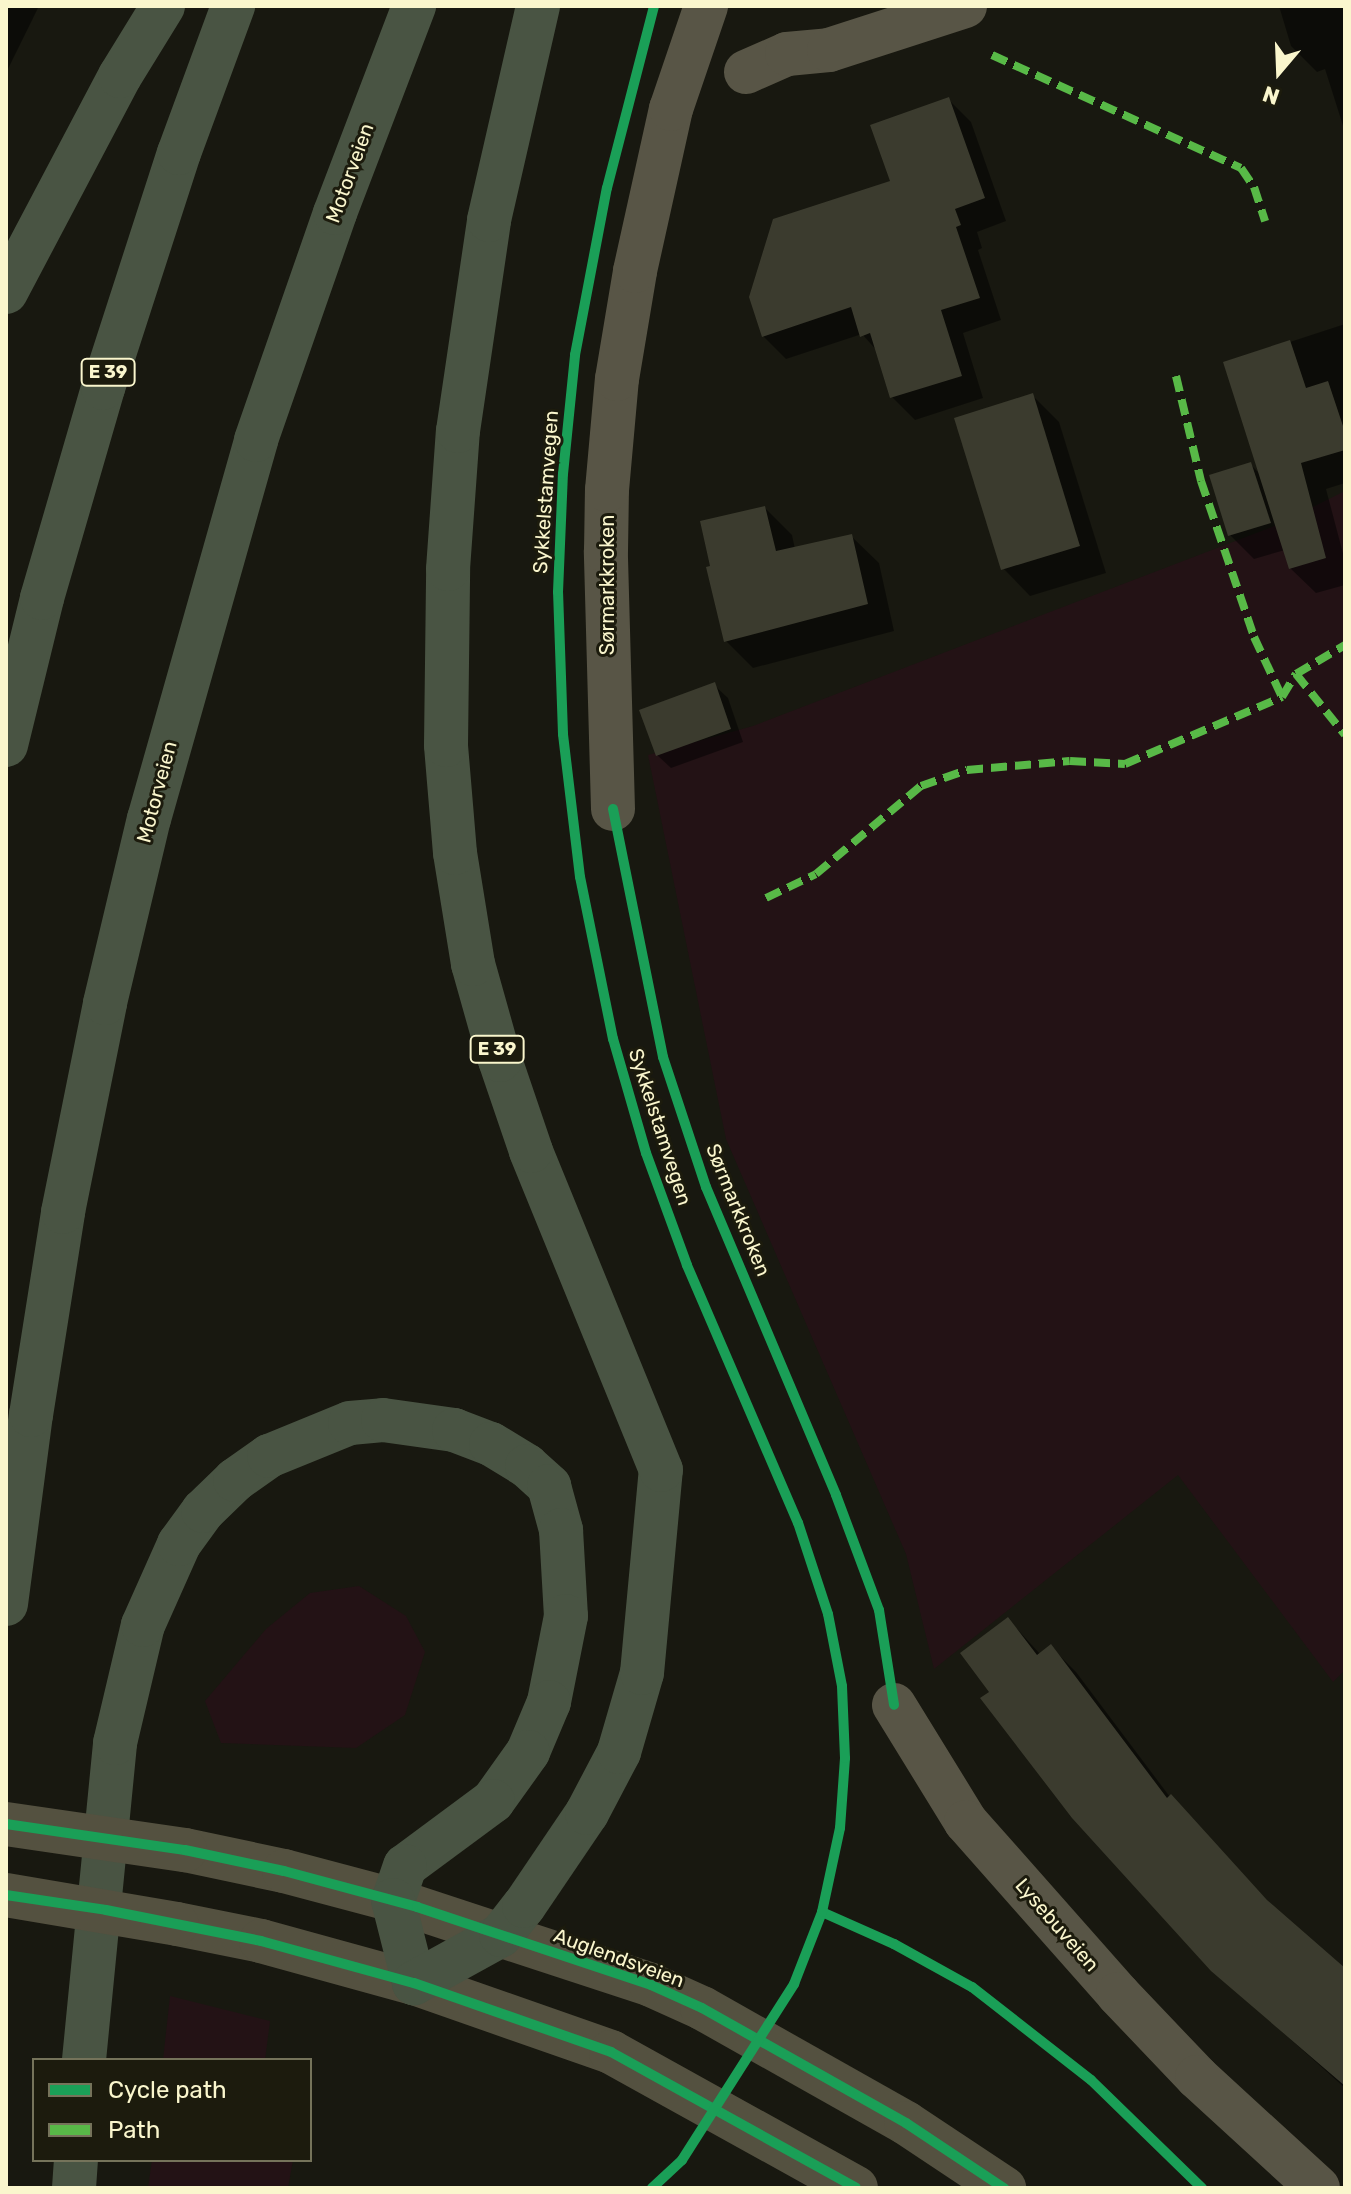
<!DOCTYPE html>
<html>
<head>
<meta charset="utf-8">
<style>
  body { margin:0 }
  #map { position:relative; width:1351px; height:2194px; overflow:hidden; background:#181810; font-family:Rubik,sans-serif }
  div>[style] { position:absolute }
  .green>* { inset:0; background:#231215 }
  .shadow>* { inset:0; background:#0007 }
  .building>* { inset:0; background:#3b3b2e }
  .street>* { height:44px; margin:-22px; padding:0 22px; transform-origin:22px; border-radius:22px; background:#585546 }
  .secondary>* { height:44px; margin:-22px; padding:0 22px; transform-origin:22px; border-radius:22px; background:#545140 }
  .highway>* { height:44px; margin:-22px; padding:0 22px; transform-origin:22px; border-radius:22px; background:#495443 }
  .secondary-bridge>* { height:44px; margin:-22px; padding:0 22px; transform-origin:22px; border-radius:22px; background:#545140 }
  .quiet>* { height:8px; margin-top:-4px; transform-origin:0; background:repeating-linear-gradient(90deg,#58b947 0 16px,transparent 0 24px) }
  .cycleway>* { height:10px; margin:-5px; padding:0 5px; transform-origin:5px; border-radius:5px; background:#1a9f57 }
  span { translate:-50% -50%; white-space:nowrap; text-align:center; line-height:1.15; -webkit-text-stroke:6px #1c1b0d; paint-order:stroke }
  .shield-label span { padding:2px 6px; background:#1c1b0d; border:2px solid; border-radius:6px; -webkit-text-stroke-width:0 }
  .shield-label { font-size:18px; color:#faf6cd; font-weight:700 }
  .street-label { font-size:20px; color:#faf6cd }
  .frame { position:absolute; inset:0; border:8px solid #faf6cd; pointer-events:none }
  .legend { position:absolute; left:32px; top:2058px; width:280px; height:104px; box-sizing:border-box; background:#1c1b0d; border:2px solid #75735a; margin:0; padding:10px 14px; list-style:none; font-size:24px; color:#faf6cd }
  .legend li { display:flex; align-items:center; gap:16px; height:40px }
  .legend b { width:40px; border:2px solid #75735a }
  .north { position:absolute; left:1239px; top:32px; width:80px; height:80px; -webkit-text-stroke:6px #1c1b0d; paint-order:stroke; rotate:199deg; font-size:22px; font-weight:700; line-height:32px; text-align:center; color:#faf6cd }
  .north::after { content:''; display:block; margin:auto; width:28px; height:36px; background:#faf6cd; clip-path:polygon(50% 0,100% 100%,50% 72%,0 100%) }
</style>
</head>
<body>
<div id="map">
  <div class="green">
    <i style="clip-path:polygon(1345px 491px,1345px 1670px,1333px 1682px,1178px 1475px,934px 1669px,906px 1554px,726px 1139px,648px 755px,753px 726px,1277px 525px)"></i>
    <i style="clip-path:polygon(359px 1586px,406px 1616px,425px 1652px,405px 1715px,356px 1748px,221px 1743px,205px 1701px,266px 1629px,310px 1593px)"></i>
    <i style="clip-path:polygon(170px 1996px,270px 2021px,265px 2060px,163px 2060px)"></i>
    <i style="clip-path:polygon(152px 2160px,293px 2160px,288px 2188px,148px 2188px)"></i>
  </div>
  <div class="shadow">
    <i style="clip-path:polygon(6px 6px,39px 6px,6px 73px)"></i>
    <i style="clip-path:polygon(1279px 6px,1345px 6px,1345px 132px,1325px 69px,1317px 72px,1291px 46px)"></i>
    <i style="clip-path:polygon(949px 100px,971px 122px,1006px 221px,977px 232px,982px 248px,978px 250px,1001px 320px,963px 333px,983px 398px,915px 420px,892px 397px,878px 352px,862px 334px,786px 359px,763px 336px,892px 182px)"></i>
    <i style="clip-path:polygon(1345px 324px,1345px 483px,1326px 489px,1345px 561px,1345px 585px,1316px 593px,1290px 568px,1285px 550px,1254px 559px,1230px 535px,1250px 464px,1261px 475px,1226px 363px)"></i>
    <i style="clip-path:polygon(1032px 395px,1059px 422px,1106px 573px,1030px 596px,1003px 568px)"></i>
    <i style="clip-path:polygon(765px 508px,792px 535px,795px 549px,851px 536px,879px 563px,894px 631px,753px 668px,726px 641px)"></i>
    <i style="clip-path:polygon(714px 685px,728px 698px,743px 742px,671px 768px,657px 755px)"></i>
    <i style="clip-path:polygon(1008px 1619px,1041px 1655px,1051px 1647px,1076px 1672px,1170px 1797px,1278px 1912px,1345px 1970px,1345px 2088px,1213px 1970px,992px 1692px)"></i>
  </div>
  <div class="building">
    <i style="clip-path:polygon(949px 97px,985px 198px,955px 209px,961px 225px,956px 227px,980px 298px,941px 310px,962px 376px,890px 398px,870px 333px,860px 337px,851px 307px,762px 337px,749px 297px,773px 219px,890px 181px,870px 125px)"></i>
    <i style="clip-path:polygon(1290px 340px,1306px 388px,1328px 381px,1345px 432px,1345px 450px,1301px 463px,1326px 558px,1289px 569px,1223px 362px)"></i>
    <i style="clip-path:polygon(1033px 393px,1080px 546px,1001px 570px,954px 418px)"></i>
    <i style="clip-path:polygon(1251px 462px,1271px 523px,1228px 536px,1209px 475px)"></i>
    <i style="clip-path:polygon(765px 506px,776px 551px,852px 534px,868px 604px,724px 642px,706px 567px,710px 566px,700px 521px)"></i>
    <i style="clip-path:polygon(715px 682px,731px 729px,656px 756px,639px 710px)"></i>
    <i style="clip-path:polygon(1008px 1617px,1037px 1655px,1051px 1644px,1167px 1798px,1171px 1794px,1267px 1900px,1345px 1968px,1345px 2086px,1211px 1971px,1072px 1818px,980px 1698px,989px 1692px,960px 1653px)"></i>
  </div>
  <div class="street">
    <i style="left:746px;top:72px;width:45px;rotate:-23.7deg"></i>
    <i style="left:787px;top:54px;width:42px;rotate:-5.4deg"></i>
    <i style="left:829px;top:50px;width:143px;rotate:-17.9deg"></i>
    <i style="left:613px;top:809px;width:258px;rotate:-91.6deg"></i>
    <i style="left:606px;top:551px;width:61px;rotate:-89.1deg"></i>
    <i style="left:607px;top:490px;width:111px;rotate:-84.9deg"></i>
    <i style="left:617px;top:379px;width:109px;rotate:-80.5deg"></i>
    <i style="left:635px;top:271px;width:166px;rotate:-77.5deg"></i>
    <i style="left:671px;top:109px;width:109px;rotate:-71.2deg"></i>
    <i style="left:894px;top:1705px;width:137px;rotate:58.4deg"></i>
    <i style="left:966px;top:1822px;width:230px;rotate:48.5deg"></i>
    <i style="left:1118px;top:1994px;width:115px;rotate:46.4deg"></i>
    <i style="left:1197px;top:2077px;width:164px;rotate:42.5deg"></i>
  </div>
  <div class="secondary">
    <i style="left:185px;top:1850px;width:101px;rotate:12deg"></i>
    <i style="left:284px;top:1871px;width:113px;rotate:14.9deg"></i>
    <i style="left:393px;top:1900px;width:272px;rotate:18.2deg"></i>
    <i style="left:651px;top:1985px;width:56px;rotate:24.3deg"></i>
    <i style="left:702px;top:2008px;width:234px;rotate:29.4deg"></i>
    <i style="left:906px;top:2123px;width:118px;rotate:33.6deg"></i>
    <i style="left:177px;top:1924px;width:86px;rotate:11.4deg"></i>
    <i style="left:261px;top:1941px;width:159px;rotate:15.4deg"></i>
    <i style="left:414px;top:1983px;width:209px;rotate:19.3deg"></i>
    <i style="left:611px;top:2052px;width:280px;rotate:29deg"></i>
  </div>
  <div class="highway">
    <i style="left:6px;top:292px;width:244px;rotate:-62.2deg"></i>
    <i style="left:120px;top:76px;width:82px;rotate:-58.4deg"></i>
    <i style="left:6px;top:745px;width:151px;rotate:-76.2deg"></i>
    <i style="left:42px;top:598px;width:219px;rotate:-73.8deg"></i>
    <i style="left:103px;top:388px;width:247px;rotate:-72.1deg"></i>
    <i style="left:179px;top:153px;width:157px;rotate:-69.8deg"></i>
    <i style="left:6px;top:1604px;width:191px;rotate:-82.5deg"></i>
    <i style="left:31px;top:1415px;width:206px;rotate:-81deg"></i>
    <i style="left:63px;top:1212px;width:213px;rotate:-78.6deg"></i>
    <i style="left:105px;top:1003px;width:189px;rotate:-76.6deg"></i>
    <i style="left:149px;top:819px;width:394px;rotate:-74.2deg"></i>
    <i style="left:256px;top:440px;width:240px;rotate:-70.8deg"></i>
    <i style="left:335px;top:213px;width:222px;rotate:-69.1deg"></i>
    <i style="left:84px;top:2060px;width:319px;rotate:-84.4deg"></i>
    <i style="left:115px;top:1743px;width:121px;rotate:-76.7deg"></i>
    <i style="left:143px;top:1625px;width:89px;rotate:-66deg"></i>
    <i style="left:179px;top:1544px;width:41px;rotate:-54deg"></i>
    <i style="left:203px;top:1511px;width:45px;rotate:-44.1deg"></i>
    <i style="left:235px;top:1480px;width:42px;rotate:-35.2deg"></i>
    <i style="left:269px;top:1456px;width:87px;rotate:-22.2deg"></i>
    <i style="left:350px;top:1423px;width:33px;rotate:-5deg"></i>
    <i style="left:383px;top:1420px;width:72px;rotate:8deg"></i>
    <i style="left:454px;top:1430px;width:40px;rotate:21deg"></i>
    <i style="left:491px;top:1444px;width:42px;rotate:31.4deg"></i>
    <i style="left:527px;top:1466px;width:30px;rotate:42deg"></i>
    <i style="left:549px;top:1486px;width:46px;rotate:74.7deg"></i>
    <i style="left:561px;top:1530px;width:86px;rotate:86.7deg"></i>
    <i style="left:566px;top:1616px;width:88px;rotate:101.2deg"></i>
    <i style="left:549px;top:1702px;width:54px;rotate:112.8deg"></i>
    <i style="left:528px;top:1752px;width:60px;rotate:125.5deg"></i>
    <i style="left:493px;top:1801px;width:109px;rotate:143.5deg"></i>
    <i style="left:405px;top:1866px;width:36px;rotate:109deg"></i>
    <i style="left:393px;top:1900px;width:86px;rotate:75.8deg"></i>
    <i style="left:414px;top:1983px;width:99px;rotate:-28.9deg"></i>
    <i style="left:501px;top:1935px;width:37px;rotate:-52deg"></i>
    <i style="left:524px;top:1906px;width:112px;rotate:-55.9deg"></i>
    <i style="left:587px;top:1813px;width:69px;rotate:-62.3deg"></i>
    <i style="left:619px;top:1752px;width:82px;rotate:-73.8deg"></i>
    <i style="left:642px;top:1673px;width:204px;rotate:-84.7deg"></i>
    <i style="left:661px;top:1470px;width:344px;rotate:-112.2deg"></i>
    <i style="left:531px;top:1151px;width:96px;rotate:-108.8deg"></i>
    <i style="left:500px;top:1060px;width:100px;rotate:-105.7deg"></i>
    <i style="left:473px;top:964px;width:112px;rotate:-99.2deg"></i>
    <i style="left:455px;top:853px;width:108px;rotate:-94.8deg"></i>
    <i style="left:446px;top:745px;width:176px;rotate:-89.3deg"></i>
    <i style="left:448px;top:569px;width:138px;rotate:-85.9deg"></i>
    <i style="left:458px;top:431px;width:213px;rotate:-81.6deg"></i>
    <i style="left:489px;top:220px;width:220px;rotate:-77.1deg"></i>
    <i style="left:74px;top:2188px;width:28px;rotate:-86deg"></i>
  </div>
  <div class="secondary-bridge">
    <i style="left:6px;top:1824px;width:181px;rotate:8.3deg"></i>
    <i style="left:6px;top:1895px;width:173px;rotate:9.6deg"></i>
  </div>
  <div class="quiet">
    <i style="left:992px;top:55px;width:273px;rotate:24.4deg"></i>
    <i style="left:1241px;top:168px;width:23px;rotate:56deg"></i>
    <i style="left:1254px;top:187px;width:36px;rotate:72deg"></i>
    <i style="left:1176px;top:376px;width:108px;rotate:76.6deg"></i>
    <i style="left:1201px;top:481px;width:165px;rotate:71.2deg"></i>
    <i style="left:1254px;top:637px;width:66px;rotate:65deg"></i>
    <i style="left:1296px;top:674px;width:78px;rotate:51.2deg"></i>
    <i style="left:766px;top:898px;width:55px;rotate:-25.6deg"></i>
    <i style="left:816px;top:874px;width:137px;rotate:-40deg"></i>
    <i style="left:921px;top:786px;width:49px;rotate:-19.2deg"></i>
    <i style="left:967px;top:770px;width:103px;rotate:-5deg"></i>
    <i style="left:1070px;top:761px;width:55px;rotate:3.1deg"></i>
    <i style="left:1125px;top:764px;width:171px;rotate:-23.1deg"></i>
    <i style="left:1282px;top:697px;width:27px;rotate:-59deg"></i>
    <i style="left:1296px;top:674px;width:57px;rotate:-30.6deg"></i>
  </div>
  <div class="cycleway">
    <i style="left:613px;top:809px;width:253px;rotate:78.6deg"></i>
    <i style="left:663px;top:1057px;width:137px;rotate:71.7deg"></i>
    <i style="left:706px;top:1187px;width:334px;rotate:67.1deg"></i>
    <i style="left:836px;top:1495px;width:123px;rotate:69.5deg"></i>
    <i style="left:879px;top:1610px;width:96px;rotate:81deg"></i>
    <i style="left:6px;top:1824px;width:181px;rotate:8.3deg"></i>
    <i style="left:185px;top:1850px;width:101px;rotate:12deg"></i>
    <i style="left:284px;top:1871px;width:138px;rotate:15.1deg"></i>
    <i style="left:417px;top:1907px;width:247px;rotate:18.4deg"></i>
    <i style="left:651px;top:1985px;width:56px;rotate:24.3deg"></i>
    <i style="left:702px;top:2008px;width:234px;rotate:29.4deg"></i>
    <i style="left:906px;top:2123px;width:118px;rotate:33.6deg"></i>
    <i style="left:6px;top:1895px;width:101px;rotate:8.5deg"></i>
    <i style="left:106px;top:1910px;width:158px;rotate:11.3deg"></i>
    <i style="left:261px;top:1941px;width:159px;rotate:15.4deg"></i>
    <i style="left:414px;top:1983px;width:209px;rotate:19.3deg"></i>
    <i style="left:611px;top:2052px;width:280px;rotate:29deg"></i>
    <i style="left:822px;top:1912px;width:79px;rotate:24deg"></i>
    <i style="left:894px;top:1944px;width:89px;rotate:28.9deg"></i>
    <i style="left:972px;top:1987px;width:151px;rotate:38deg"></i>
    <i style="left:1091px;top:2080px;width:155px;rotate:44.2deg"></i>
    <i style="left:652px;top:2188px;width:41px;rotate:-43deg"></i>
    <i style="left:682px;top:2160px;width:209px;rotate:-57.5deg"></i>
    <i style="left:794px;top:1984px;width:77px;rotate:-68.7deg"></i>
    <i style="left:822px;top:1912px;width:86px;rotate:-77.9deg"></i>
    <i style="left:840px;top:1828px;width:70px;rotate:-85.9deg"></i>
    <i style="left:845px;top:1758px;width:72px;rotate:-92.4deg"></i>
    <i style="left:842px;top:1686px;width:73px;rotate:-101deg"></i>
    <i style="left:828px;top:1614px;width:96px;rotate:-108.2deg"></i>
    <i style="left:798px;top:1523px;width:281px;rotate:-113.3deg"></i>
    <i style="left:687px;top:1265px;width:119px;rotate:-110.1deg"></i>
    <i style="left:646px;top:1153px;width:119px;rotate:-106.1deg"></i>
    <i style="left:613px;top:1039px;width:165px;rotate:-101.5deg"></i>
    <i style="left:580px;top:877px;width:144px;rotate:-96.8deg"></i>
    <i style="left:563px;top:734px;width:142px;rotate:-92deg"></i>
    <i style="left:558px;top:592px;width:118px;rotate:-87.6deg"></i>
    <i style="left:563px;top:474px;width:120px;rotate:-84.2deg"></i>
    <i style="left:575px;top:355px;width:170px;rotate:-79.2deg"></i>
    <i style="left:607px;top:188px;width:188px;rotate:-75.5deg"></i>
  </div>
  <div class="shield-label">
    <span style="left:108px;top:372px">E 39</span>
    <span style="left:497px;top:1049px">E 39</span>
  </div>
  <div class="street-label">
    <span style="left:350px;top:173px;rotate:-70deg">Motorveien</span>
    <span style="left:546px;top:492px;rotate:-86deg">Sykkelstamvegen</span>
    <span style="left:607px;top:585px;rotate:-90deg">Sørmarkkroken</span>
    <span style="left:157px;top:792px;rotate:-75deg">Motorveien</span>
    <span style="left:660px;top:1127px;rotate:72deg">Sykkelstamvegen</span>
    <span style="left:738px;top:1210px;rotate:68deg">Sørmarkkroken</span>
    <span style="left:1057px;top:1925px;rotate:49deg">Lysebuveien</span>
    <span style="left:619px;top:1958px;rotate:20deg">Auglendsveien</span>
  </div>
  <div class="frame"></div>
  <ul class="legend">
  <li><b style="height:10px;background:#1a9f57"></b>Cycle path</li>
  <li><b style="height:10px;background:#58b947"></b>Path</li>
  </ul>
  <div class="north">N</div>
</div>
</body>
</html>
